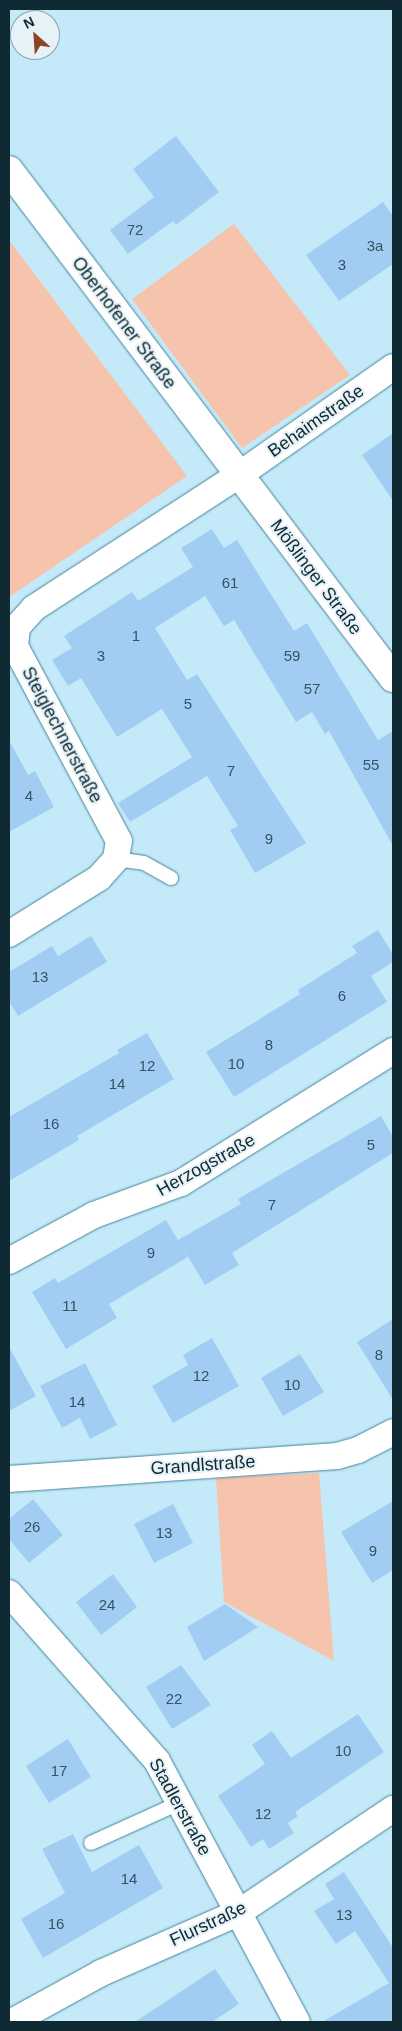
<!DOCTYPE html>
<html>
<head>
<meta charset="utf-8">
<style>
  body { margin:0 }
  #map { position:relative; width:402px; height:2031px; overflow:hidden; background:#c4eaf9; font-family:Arial,sans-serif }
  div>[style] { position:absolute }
  .green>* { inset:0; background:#f6c3ad }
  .building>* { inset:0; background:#a2cdf2 }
  .roads { filter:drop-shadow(0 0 1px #45849c) drop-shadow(0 0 1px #45849c) }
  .service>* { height:14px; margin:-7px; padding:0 7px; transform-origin:7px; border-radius:7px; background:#fff }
  .minor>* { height:26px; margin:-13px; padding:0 13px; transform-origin:13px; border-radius:13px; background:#fff }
  .tertiary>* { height:28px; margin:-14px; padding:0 14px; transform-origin:14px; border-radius:14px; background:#fff }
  span { translate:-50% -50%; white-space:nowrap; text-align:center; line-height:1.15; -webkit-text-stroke:4px #e6f2f7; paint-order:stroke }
  .number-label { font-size:15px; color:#345364 }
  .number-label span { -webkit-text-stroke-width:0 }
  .street-label { font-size:18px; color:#102a34 }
  .frame { position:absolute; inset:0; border:10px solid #102a34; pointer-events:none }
  .north { position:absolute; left:10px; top:10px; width:50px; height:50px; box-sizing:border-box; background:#e6f2f7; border:1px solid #90a2a9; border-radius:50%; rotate:334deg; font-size:14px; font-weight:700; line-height:20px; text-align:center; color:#102a34 }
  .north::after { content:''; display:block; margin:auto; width:18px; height:22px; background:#8d4623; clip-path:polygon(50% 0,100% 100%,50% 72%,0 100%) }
</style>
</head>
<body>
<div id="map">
  <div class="green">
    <i style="clip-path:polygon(234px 224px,350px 375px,242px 448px,132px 299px)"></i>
    <i style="clip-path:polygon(9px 240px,187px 476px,9px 597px)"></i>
    <i style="clip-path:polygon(319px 1473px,334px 1661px,224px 1602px,216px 1478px)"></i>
  </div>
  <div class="building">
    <i style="clip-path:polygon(176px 136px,219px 192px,176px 225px,173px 221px,128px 254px,110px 230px,154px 197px,133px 169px)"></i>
    <i style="clip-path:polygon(383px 202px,393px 216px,393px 264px,339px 301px,306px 255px)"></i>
    <i style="clip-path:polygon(393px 433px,393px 501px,362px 455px)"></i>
    <i style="clip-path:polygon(212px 529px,224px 548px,237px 540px,294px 631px,307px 623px,378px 740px,393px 731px,393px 846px,329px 731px,325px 734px,312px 712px,296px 722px,234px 620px,224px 626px,205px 596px,155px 628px,187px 680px,197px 674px,306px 843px,255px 873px,230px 830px,238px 826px,207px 776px,130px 822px,118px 803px,192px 757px,162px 709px,117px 737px,81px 678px,68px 686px,52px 660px,72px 648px,64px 636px,132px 592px,138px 601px,193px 567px,181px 548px)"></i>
    <i style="clip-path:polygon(9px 740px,28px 775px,35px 771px,54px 807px,9px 832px)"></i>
    <i style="clip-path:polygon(378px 930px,393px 954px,393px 962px,371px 976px,387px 1002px,234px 1097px,206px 1052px,300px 994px,298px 990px,357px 953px,352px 946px)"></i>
    <i style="clip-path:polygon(91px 936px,107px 962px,18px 1016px,9px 1001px,9px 972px,52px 946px,58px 956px)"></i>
    <i style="clip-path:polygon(147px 1033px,174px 1079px,77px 1136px,79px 1140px,9px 1181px,9px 1117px,119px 1053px,117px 1050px)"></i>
    <i style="clip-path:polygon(381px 1116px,393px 1137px,393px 1153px,232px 1253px,239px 1265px,205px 1285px,178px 1240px,241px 1204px,238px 1199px)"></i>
    <i style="clip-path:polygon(166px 1220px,188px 1257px,109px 1304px,117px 1318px,66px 1349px,32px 1292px,55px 1278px,58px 1283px)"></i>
    <i style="clip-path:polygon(393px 1319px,393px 1400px,357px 1342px)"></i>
    <i style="clip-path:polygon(212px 1338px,239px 1386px,173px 1423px,152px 1386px,188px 1365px,183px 1355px)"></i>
    <i style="clip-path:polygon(9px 1347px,36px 1396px,9px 1411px)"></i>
    <i style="clip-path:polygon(300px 1354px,324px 1392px,283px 1416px,261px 1378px)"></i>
    <i style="clip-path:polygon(85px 1363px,117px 1425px,90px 1439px,80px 1418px,62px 1428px,40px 1386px)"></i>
    <i style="clip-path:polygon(33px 1499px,63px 1535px,29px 1563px,9px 1539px,9px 1519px)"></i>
    <i style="clip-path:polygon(393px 1501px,393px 1570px,372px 1583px,341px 1532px)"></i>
    <i style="clip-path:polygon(173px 1504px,193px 1543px,154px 1563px,134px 1524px)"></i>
    <i style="clip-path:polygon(113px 1574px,137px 1607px,101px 1635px,76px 1602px)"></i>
    <i style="clip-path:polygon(225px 1604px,258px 1627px,204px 1661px,187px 1627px)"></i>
    <i style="clip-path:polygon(181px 1665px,211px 1705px,172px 1729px,146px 1687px)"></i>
    <i style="clip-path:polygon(358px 1714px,384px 1752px,295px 1812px,298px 1816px,288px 1823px,294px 1833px,269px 1849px,263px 1839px,251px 1847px,218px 1796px,265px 1764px,252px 1745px,272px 1731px,291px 1758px)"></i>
    <i style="clip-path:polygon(68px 1739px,91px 1777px,49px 1803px,26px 1766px)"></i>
    <i style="clip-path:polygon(73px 1834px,92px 1872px,139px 1845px,163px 1888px,43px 1958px,21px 1919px,65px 1893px,42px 1849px)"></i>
    <i style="clip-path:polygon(344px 1872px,393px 1948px,393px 2022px,322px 2022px,389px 1983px,355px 1931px,336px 1944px,314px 1911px,334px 1899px,325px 1884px)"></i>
    <i style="clip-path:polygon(215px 1969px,239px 2004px,212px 2022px,135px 2022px)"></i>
  </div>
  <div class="roads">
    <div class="service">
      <i style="left:116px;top:859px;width:28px;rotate:8deg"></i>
      <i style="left:144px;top:863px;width:31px;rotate:29deg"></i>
      <i style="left:91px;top:1843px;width:97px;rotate:-24.4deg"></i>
    </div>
    <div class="minor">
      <i style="left:9px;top:934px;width:106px;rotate:-31.9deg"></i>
      <i style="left:99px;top:878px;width:25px;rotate:-48deg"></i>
      <i style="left:116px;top:859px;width:18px;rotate:-81deg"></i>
      <i style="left:119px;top:841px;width:221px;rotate:-118.1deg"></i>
      <i style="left:15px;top:646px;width:19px;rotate:-84deg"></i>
      <i style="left:17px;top:627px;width:25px;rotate:-48deg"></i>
      <i style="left:34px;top:608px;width:244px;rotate:-33deg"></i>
      <i style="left:239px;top:475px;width:188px;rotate:-35deg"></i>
      <i style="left:9px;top:1261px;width:97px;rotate:-28.4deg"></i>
      <i style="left:94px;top:1215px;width:93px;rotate:-20.2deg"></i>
      <i style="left:181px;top:1183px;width:250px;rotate:-31.9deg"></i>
      <i style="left:9px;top:1479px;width:329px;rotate:-4deg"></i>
      <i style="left:337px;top:1456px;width:22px;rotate:-16deg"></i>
      <i style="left:358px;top:1450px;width:39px;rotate:-27deg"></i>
      <i style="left:9px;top:1593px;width:224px;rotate:48.6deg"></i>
      <i style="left:157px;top:1761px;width:296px;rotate:61.8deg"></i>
      <i style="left:12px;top:2022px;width:102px;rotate:-28.8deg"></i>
      <i style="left:101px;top:1973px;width:150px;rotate:-23.7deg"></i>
      <i style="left:238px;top:1913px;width:187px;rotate:-33.9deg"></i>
    </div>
    <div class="tertiary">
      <i style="left:9px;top:170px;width:637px;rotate:52.91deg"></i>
    </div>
  </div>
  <div class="number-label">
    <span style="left:135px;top:230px">72</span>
    <span style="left:375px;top:246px">3a</span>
    <span style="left:342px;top:265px">3</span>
    <span style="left:230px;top:583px">61</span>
    <span style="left:136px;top:636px">1</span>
    <span style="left:101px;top:656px">3</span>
    <span style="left:292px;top:656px">59</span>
    <span style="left:312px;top:689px">57</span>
    <span style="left:188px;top:704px">5</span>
    <span style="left:371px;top:765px">55</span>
    <span style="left:231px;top:771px">7</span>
    <span style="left:29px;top:796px">4</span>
    <span style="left:269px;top:839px">9</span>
    <span style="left:40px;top:977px">13</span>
    <span style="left:342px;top:996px">6</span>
    <span style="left:269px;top:1045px">8</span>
    <span style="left:236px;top:1064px">10</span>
    <span style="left:147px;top:1066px">12</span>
    <span style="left:117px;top:1084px">14</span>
    <span style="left:51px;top:1124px">16</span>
    <span style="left:371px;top:1145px">5</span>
    <span style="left:272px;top:1205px">7</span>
    <span style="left:151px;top:1253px">9</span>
    <span style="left:70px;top:1306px">11</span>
    <span style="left:379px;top:1355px">8</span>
    <span style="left:201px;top:1376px">12</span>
    <span style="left:292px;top:1385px">10</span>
    <span style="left:77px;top:1402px">14</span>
    <span style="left:32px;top:1527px">26</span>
    <span style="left:164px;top:1533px">13</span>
    <span style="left:373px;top:1551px">9</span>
    <span style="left:107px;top:1605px">24</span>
    <span style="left:174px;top:1699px">22</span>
    <span style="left:343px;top:1751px">10</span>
    <span style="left:59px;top:1771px">17</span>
    <span style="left:263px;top:1814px">12</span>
    <span style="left:129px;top:1879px">14</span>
    <span style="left:344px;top:1915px">13</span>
    <span style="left:56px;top:1924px">16</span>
  </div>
  <div class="street-label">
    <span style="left:124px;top:323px;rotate:53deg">Oberhofener Straße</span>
    <span style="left:316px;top:421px;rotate:-35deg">Behaimstraße</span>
    <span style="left:316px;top:577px;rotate:53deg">Mößlinger Straße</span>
    <span style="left:62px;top:735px;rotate:62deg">Steiglechnerstraße</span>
    <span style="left:206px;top:1165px;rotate:-29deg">Herzogstraße</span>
    <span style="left:203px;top:1465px;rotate:-4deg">Grandlstraße</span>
    <span style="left:180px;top:1807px;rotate:61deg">Stadlerstraße</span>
    <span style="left:208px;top:1924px;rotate:-25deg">Flurstraße</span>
  </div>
  <div class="frame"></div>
  <div class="north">N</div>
</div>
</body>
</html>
